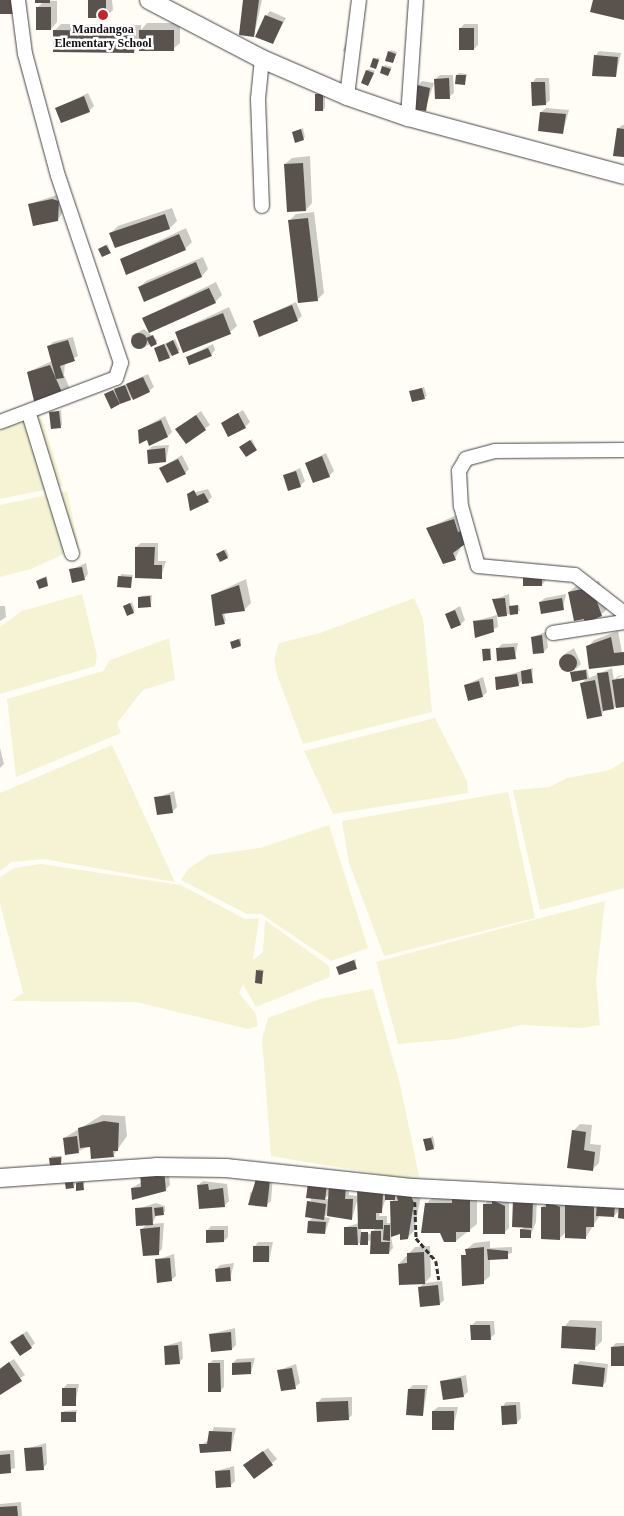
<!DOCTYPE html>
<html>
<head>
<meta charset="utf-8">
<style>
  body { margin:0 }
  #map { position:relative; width:624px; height:1516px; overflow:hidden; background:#fffdf5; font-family:"Times New Roman",serif }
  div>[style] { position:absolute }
  .farmland>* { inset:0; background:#f6f3d4 }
  .shadow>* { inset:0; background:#0003 }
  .building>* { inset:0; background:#5a524d }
  .round { border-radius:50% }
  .path>* { height:2.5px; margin-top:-1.25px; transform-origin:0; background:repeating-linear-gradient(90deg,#333 0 5px,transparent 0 7.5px) }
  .roads { filter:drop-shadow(0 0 1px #444) drop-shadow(0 0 1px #444) }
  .minor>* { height:14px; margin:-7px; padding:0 7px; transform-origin:7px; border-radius:7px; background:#fff }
  .tertiary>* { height:18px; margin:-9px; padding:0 9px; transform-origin:9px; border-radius:9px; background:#fff }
  .dots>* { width:14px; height:14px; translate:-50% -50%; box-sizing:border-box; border:2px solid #fff; border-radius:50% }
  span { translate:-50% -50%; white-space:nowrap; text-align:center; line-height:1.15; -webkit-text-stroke:5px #fff; paint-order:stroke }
  .poi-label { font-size:12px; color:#111; font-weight:700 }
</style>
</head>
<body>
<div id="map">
  <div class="farmland">
    <i style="clip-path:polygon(42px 418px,63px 486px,0 499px,0 428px)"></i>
    <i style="clip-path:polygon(67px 491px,79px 547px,31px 569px,0 577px,0 505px)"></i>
    <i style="clip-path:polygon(82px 594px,97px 655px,95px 666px,0 694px,0 627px,22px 611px)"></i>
    <i style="clip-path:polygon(414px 598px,423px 618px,432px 712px,303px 744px,277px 675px,274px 660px,279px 643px,320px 633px)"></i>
    <i style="clip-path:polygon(169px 638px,175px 680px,143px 690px,117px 723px,121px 733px,16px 777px,7px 699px,103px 671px,110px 660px)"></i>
    <i style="clip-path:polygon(435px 718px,467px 781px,468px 793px,333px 814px,304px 751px)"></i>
    <i style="clip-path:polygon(112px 745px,175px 882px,44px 859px,12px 862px,0 871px,0 793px)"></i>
    <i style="clip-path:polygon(624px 761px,624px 888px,540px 910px,513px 790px,549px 787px,567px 778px,610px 770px)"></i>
    <i style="clip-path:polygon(508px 792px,535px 918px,384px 956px,349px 863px,342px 821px)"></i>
    <i style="clip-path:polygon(329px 825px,368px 948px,331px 961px,261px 914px,247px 914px,181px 880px,188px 869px,209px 855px,260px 848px)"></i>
    <i style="clip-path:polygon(41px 864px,181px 885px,245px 919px,259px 918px,253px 960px,263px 952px,265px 920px,329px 966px,330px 977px,256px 1007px,243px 984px,239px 993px,256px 1014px,258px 1026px,248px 1029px,136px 1002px,11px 1001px,23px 993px,0 903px,0 877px,14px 868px)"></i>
    <i style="clip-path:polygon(605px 901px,596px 981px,600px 1025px,582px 1028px,522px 1025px,455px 1039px,398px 1044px,376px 962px)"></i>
    <i style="clip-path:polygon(373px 989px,400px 1084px,420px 1181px,271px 1156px,262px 1039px,268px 1018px,320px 999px)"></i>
  </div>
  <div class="shadow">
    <i style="clip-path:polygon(36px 0,57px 1px,57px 22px,51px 29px,37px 8px,43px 2px)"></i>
    <i style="clip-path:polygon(89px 0,112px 0,113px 10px,106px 17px)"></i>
    <i style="clip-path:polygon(245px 0,262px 0,254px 36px)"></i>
    <i style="clip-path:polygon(270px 11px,286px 18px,273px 42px,266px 16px)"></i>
    <i style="clip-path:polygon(147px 23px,180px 23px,180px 43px,173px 49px,140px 45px,134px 52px,54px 31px,61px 24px,141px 25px,141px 30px)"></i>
    <i style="clip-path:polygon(464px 24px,478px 24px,478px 45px,474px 49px,460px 29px)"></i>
    <i style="clip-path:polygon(346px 43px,352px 44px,348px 52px,343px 51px)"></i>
    <i style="clip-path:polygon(391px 50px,397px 52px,393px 62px,389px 52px)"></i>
    <i style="clip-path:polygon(599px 51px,621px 53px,616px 76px,595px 56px)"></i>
    <i style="clip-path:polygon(374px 58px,380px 58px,376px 67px)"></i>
    <i style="clip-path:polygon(385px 65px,392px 67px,388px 75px,381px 73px)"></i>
    <i style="clip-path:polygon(369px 69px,375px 71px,368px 85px,367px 70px)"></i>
    <i style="clip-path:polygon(459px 73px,467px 74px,465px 83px,457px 75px)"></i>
    <i style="clip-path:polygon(440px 75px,453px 75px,454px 93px,449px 97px,435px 79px)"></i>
    <i style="clip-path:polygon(536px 78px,549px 78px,550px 100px,546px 104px,532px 83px)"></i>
    <i style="clip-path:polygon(422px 81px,434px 83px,425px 110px,418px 86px)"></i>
    <i style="clip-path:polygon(325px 92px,325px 108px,323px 110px,316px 94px)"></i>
    <i style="clip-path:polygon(88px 93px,94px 106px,89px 111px,57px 108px)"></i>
    <i style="clip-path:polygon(546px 108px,569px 110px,563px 132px,541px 112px)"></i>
    <i style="clip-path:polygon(622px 125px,624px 125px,624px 156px,618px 129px)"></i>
    <i style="clip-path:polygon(303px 128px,305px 137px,303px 139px,293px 132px)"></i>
    <i style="clip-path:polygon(310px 156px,312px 203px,306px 210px,285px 164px,292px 158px)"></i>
    <i style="clip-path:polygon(57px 195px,63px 197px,65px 208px,58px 220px,29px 204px)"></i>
    <i style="clip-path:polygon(172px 208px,177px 221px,170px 228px,115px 246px,111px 233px,118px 226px)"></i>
    <i style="clip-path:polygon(314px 212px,324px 293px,317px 300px,289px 221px,296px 214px)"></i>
    <i style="clip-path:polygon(186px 228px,192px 242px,185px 249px,121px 259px)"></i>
    <i style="clip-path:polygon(108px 244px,110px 252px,102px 248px)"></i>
    <i style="clip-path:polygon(203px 257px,208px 269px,202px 276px,145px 300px,140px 287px,146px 281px)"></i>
    <i style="clip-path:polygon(216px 282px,222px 295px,215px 302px,143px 318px)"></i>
    <i style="clip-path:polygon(296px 302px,302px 316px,297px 320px,254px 321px)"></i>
    <i style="clip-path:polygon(229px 307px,237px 326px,230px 332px,176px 332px)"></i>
    <i style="clip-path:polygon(144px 329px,158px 341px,139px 349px,131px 336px)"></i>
    <i style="clip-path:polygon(73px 337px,78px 356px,65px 363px,64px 375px,70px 389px,36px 403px,28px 372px,52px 361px,48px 347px,53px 342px)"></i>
    <i style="clip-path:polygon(175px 339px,180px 350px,169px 357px,157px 347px)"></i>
    <i style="clip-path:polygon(213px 344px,215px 350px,211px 355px,187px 357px)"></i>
    <i style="clip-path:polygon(148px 374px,154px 387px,149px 391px,111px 407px,107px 393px)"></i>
    <i style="clip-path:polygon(424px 387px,427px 396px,413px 401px,411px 392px)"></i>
    <i style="clip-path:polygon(61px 410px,62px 425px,60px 427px,51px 413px)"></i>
    <i style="clip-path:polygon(243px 410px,250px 422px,245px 427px,222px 423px)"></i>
    <i style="clip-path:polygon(201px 411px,210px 425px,186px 442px,177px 429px)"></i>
    <i style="clip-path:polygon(165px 416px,172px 432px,168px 436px,147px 439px,139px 430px)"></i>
    <i style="clip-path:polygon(252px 439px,256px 449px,243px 445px)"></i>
    <i style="clip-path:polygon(169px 445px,166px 461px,148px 450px,153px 446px)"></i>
    <i style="clip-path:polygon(326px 453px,334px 471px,329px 476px,306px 463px)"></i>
    <i style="clip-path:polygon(182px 455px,189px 469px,185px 473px,161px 468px)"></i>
    <i style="clip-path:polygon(300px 468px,305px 481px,300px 486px,285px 475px)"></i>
    <i style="clip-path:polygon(208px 489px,212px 497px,208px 501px,188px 494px)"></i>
    <i style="clip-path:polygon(461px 513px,472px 524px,455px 559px,428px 528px)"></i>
    <i style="clip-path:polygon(141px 543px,158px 543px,158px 561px,166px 561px,161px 577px,136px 547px)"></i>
    <i style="clip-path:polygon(226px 549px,229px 556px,227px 557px,220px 552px)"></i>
    <i style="clip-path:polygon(86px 563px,88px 574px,84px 579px,70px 570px)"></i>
    <i style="clip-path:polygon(529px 569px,546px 569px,546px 580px,542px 585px)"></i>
    <i style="clip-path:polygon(121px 574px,133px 575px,130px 587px,119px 586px)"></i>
    <i style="clip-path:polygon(47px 576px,48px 585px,38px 581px,39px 579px)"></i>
    <i style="clip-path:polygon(246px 579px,251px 603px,245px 609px,224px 613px,226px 621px,216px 625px,212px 595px)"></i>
    <i style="clip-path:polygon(599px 581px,608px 608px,601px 615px,569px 592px,576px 586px)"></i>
    <i style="clip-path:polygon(509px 594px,510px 607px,519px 606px,520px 611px,506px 615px,493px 600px)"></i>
    <i style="clip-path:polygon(566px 594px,563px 609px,540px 602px,545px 598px)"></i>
    <i style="clip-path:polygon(152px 595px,151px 606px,140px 607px,141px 596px)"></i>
    <i style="clip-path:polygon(132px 602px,135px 611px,133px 612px,124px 606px)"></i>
    <i style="clip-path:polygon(0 606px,5px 606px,6px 617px,0 621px)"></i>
    <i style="clip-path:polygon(460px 606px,465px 620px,461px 624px,446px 614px)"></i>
    <i style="clip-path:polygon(497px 615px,498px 627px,476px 637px,475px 621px)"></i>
    <i style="clip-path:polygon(618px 631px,624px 663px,588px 647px,594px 640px)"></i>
    <i style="clip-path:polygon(546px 632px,548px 647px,544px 652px,532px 637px)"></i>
    <i style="clip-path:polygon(241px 638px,241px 645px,231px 642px,233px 641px)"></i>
    <i style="clip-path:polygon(518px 643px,515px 658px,497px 649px,502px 644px)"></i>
    <i style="clip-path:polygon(485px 648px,491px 648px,490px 659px,483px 650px)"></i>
    <i style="clip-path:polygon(574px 648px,581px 664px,574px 671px,587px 669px,589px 678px,612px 668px,614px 680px,618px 676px,624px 675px,617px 678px,624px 680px,624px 706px,605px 709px,601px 715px,582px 683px,587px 678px,572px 673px,576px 668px,564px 671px,563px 655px)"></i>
    <i style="clip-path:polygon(533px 668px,532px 682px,523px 680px,518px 685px,496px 678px)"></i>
    <i style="clip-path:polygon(483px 677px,487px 692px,483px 696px,465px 685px)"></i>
    <i style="clip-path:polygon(0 748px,4px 764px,0 768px)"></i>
    <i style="clip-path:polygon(174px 791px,177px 807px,172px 812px,156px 798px)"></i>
    <i style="clip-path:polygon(356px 959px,356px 968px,338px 967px,340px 965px)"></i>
    <i style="clip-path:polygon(259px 969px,264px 970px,261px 982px,258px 971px)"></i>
    <i style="clip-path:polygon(102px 1115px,125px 1116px,127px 1136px,113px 1156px,91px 1145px,79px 1151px,64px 1138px)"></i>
    <i style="clip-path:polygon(580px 1124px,592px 1125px,590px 1144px,601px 1145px,599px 1163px,592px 1170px,573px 1131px)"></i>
    <i style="clip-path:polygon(433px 1136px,435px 1146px,433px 1148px,425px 1140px)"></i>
    <i style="clip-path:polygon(52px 1156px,62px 1156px,62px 1162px,50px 1158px)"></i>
    <i style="clip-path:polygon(168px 1166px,170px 1185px,166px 1189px,132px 1188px)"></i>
    <i style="clip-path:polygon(74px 1175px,75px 1185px,79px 1181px,85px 1181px,83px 1189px,77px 1183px,73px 1187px,67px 1188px)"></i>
    <i style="clip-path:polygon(273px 1176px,271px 1201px,266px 1205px,249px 1204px,250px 1193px)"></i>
    <i style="clip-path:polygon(203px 1181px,227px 1184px,229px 1201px,224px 1206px,198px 1185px)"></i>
    <i style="clip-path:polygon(evenodd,309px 1184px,396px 1188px,396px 1195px,404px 1187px,421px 1196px,414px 1231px,407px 1238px,401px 1232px,391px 1236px,393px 1248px,389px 1253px,372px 1240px,357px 1244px,346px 1227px,359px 1223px,357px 1201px,352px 1219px,329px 1213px,324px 1217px,330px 1218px,325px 1233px,309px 1221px,313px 1217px,309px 1184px,358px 1187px,358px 1196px,349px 1195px,349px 1191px,358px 1187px,309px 1184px,330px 1193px,329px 1199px,325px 1199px,330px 1193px,309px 1184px,386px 1199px,393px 1199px,392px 1223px,387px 1223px,387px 1216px,379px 1216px,386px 1199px,309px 1184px,361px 1228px,376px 1228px,370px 1234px,361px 1233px,361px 1228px)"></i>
    <i style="clip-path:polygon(477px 1191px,477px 1224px,456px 1241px,426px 1204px,433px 1197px)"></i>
    <i style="clip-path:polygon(537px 1197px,536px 1222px,530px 1237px,521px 1230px,525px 1226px,513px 1226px)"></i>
    <i style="clip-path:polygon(489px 1200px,509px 1201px,509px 1228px,504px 1233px,484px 1205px)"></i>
    <i style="clip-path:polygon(624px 1202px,624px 1216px,620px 1210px,614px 1216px,600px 1215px,586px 1237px,566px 1232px,560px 1238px,542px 1207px,547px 1203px)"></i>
    <i style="clip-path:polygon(156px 1203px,165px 1206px,165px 1212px,157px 1214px,152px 1224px,164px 1223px,162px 1249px,158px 1253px,142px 1229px,147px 1224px,137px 1209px)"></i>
    <i style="clip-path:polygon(211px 1226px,228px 1226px,228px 1237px,224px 1241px,207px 1231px)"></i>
    <i style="clip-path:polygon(490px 1241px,490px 1248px,512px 1247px,512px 1253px,490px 1259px,490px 1276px,483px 1282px,467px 1249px,474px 1243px)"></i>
    <i style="clip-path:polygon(258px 1242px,273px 1242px,269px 1261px,254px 1247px)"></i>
    <i style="clip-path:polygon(430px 1246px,431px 1276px,425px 1283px,442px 1281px,444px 1300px,440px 1304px,420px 1287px,424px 1283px,399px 1264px,415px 1247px)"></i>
    <i style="clip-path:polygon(174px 1254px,176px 1276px,171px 1280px,156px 1260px)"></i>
    <i style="clip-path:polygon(234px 1263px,230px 1280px,216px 1269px,220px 1265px)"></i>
    <i style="clip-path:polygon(570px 1320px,602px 1321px,602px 1341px,595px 1348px,564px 1327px)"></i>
    <i style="clip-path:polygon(476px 1321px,494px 1321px,495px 1334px,490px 1338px,472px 1325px)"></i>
    <i style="clip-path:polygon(235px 1328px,236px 1345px,232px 1349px,210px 1334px)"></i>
    <i style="clip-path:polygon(27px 1331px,35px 1343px,31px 1347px,16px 1338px)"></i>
    <i style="clip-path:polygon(182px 1341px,183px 1358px,179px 1363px,165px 1346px)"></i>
    <i style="clip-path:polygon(616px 1343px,624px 1343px,624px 1364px,612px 1347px)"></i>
    <i style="clip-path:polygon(255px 1358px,251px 1373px,233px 1363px,237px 1359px)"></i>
    <i style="clip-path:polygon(14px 1359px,25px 1375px,0 1392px,0 1368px)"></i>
    <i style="clip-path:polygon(213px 1360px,224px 1360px,224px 1387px,220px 1391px,209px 1364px)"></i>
    <i style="clip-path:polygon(580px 1361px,608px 1364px,606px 1382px,602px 1386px,576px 1365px)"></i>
    <i style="clip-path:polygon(296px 1364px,300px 1383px,295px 1387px,279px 1370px)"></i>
    <i style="clip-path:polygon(466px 1375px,468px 1392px,463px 1396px,441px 1381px)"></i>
    <i style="clip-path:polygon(67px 1384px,79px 1384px,75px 1405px,63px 1389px)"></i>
    <i style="clip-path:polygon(413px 1385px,428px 1385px,423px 1414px,409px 1389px)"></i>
    <i style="clip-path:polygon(352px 1397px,352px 1415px,348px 1419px,317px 1403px,322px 1398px)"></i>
    <i style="clip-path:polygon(506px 1402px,520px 1402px,521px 1418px,517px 1423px,502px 1407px)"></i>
    <i style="clip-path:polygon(438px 1407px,458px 1407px,453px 1429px,433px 1411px)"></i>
    <i style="clip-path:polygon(77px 1410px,75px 1421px,62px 1413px,64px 1411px)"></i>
    <i style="clip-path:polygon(214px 1427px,236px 1428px,231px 1449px,201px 1445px,209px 1440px)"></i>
    <i style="clip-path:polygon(46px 1443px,47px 1464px,43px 1468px,26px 1449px)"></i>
    <i style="clip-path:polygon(268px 1448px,277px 1459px,254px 1477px,249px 1461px)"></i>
    <i style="clip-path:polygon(14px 1450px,15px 1468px,0 1473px,0 1451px)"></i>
    <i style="clip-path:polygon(234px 1466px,235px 1481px,230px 1486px,216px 1471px)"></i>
    <i style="clip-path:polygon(21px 1502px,22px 1516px,0 1516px,0 1504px)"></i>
  </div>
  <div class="building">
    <i style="clip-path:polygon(0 0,14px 0,14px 14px,0 14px)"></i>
    <i style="clip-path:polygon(35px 0,50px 0,50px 3px,35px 3px)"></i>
    <i style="clip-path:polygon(88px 0,106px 0,106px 18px,88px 18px)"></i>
    <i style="clip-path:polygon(243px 0,259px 0,254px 37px,239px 35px)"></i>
    <i style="clip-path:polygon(593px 0,624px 0,624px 20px,590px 12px)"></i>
    <i style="clip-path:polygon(36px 7px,51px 7px,51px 30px,36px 30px)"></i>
    <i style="clip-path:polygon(265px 15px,283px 22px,273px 44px,255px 37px)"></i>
    <i style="clip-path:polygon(459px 28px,474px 28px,474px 50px,459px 50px)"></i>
    <i style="clip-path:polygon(53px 30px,135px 31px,134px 53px,53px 52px)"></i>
    <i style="clip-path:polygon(139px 30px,174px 30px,174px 51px,139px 51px)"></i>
    <i style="clip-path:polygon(388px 51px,396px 54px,393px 63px,385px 61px)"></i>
    <i style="clip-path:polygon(594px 55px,618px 57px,616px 77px,592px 76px)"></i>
    <i style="clip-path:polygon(373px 58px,379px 60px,376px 69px,370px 67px)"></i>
    <i style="clip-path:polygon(382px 66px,391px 69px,388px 76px,380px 73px)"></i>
    <i style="clip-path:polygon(366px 70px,374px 73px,368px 86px,361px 83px)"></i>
    <i style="clip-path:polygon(456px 75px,466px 75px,465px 85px,455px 84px)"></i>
    <i style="clip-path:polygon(449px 78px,450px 99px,435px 99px,434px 79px)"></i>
    <i style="clip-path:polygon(531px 82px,545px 82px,546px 105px,532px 106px)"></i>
    <i style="clip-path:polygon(417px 85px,430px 88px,426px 111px,412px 109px)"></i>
    <i style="clip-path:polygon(315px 94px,323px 94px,323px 111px,315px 111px)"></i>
    <i style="clip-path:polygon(84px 96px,90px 112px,61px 123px,55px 108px)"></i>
    <i style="clip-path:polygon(540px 112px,566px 114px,563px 134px,538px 131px)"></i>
    <i style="clip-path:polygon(617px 128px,624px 129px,624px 157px,613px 156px)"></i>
    <i style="clip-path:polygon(301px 129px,304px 140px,295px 143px,292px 132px)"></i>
    <i style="clip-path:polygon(303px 163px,306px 211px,287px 212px,284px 164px)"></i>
    <i style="clip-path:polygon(52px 199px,59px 201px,58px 221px,33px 226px,28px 204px)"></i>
    <i style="clip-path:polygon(165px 214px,170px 229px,115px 248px,109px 233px)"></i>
    <i style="clip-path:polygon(308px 218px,318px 301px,298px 303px,288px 220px)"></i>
    <i style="clip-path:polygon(179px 234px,186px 250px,126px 275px,120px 259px)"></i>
    <i style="clip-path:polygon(106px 245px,111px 253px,102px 257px,98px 249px)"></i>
    <i style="clip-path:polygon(196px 262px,202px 277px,144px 302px,138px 287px)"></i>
    <i style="clip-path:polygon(209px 288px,216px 303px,149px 333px,142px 318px)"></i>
    <i style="clip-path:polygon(292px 305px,298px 321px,259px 337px,253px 321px)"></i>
    <i style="clip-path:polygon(223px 313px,231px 334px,183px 353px,175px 332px)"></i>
    <i class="round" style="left:131px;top:333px;width:16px;height:16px"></i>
    <i style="clip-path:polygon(153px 335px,157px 344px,151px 347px,146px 338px)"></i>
    <i style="clip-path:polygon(68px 340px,75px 361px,60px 366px,64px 378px,56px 379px,47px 346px)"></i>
    <i style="clip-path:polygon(173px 340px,179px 353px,172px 356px,166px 344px)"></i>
    <i style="clip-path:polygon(164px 344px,170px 358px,159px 362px,154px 348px)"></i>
    <i style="clip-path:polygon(208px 348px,212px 356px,189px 365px,186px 357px)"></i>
    <i style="clip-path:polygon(50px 365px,64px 397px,35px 405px,27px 372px)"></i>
    <i style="clip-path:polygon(143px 377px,150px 392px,133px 400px,126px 384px)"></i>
    <i style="clip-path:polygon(125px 385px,131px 400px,120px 404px,114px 389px)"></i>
    <i style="clip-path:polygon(422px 388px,425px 399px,412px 402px,409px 391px)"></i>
    <i style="clip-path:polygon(113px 390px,120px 404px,111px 409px,104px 394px)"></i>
    <i style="clip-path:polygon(59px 411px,61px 428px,51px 429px,49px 412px)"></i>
    <i style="clip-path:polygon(238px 413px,246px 428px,228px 437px,221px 423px)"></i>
    <i style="clip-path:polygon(196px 415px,206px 430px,186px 444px,175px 429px)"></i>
    <i style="clip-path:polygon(161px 420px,168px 437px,149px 446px,147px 440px,139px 444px,138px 430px)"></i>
    <i style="clip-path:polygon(250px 440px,257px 450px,246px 457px,239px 447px)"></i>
    <i style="clip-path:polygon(165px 448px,166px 462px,148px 464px,147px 450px)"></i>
    <i style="clip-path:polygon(322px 456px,330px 477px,313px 483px,305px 463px)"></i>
    <i style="clip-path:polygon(178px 459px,186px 474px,167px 483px,159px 468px)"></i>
    <i style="clip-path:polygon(296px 471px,301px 487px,288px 491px,283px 475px)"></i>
    <i style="clip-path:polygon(194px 490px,197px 496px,204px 493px,209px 502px,190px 511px,187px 494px)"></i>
    <i style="clip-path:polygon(454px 519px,458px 532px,465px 530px,469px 541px,453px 553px,456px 560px,443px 564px,426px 528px)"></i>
    <i style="clip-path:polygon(135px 547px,155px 547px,154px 565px,162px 565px,162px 579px,135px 578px)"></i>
    <i style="clip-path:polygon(224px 550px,228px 558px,220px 562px,216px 554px)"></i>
    <i style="clip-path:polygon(82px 567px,85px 580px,72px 583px,69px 569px)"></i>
    <i style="clip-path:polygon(523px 573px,542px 573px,542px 586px,523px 586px)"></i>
    <i style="clip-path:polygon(118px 576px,132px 577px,131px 588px,117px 587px)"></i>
    <i style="clip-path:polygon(46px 577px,48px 586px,39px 589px,36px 581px)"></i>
    <i style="clip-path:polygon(239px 585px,245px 611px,222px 614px,225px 624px,215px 626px,211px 595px)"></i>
    <i style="clip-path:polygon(592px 587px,602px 616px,585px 623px,584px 619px,574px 621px,568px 592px)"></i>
    <i style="clip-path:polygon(150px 596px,151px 607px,138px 608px,138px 597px)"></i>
    <i style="clip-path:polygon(505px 598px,507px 616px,498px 617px,492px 599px)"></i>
    <i style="clip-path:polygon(562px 598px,564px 610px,541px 614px,539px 602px)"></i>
    <i style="clip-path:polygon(130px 603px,134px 613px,127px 616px,123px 606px)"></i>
    <i style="clip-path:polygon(518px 605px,518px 614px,510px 615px,509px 606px)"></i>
    <i style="clip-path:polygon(455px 610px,461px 625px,451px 629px,445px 614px)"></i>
    <i style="clip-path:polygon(493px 619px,494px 632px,475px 638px,473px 621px)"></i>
    <i style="clip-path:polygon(542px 635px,544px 653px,533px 654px,531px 637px)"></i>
    <i style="clip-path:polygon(611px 637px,614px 653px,624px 652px,624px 665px,589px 669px,586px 646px)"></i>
    <i style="clip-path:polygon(239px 639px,241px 646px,232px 649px,230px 642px)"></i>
    <i style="clip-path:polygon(514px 647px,516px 659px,497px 661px,496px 648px)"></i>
    <i style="clip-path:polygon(482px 649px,490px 649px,491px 660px,483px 661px)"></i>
    <i class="round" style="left:559px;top:654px;width:18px;height:18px"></i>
    <i style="clip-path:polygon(531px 669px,533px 683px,522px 684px,521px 671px)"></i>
    <i style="clip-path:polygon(586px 670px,587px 679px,572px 682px,570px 672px)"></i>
    <i style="clip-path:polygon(608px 672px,614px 709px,603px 711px,597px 673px)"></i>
    <i style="clip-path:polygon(517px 674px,519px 686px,496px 690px,495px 677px)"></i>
    <i style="clip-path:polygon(624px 678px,624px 707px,616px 708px,612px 680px)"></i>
    <i style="clip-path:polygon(595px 680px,602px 716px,587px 719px,580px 683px)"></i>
    <i style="clip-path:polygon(479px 681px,483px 697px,468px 701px,464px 685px)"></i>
    <i style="clip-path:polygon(170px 795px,173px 813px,157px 815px,154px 797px)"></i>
    <i style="clip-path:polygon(354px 960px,357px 969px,339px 975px,336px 967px)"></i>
    <i style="clip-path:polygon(256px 970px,263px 971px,262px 984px,255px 983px)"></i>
    <i style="clip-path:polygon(104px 1121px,119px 1123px,118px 1151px,113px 1151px,114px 1157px,91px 1159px,90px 1147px,80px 1148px,78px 1128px)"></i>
    <i style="clip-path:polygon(572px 1130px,586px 1132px,584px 1150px,595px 1152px,593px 1171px,567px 1168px)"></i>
    <i style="clip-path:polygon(77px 1136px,79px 1153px,65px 1155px,63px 1138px)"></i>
    <i style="clip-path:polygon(431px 1138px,434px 1149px,426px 1151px,423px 1139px)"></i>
    <i style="clip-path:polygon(61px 1157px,61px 1165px,50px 1166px,49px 1158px)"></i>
    <i style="clip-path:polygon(164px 1169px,166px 1191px,132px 1200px,131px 1188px,141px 1187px,140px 1171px)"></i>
    <i style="clip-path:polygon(72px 1177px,74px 1188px,66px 1189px,64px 1178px)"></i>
    <i style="clip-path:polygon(256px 1179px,270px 1180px,267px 1207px,248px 1205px)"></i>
    <i style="clip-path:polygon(83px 1182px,84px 1190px,76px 1191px,76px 1183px)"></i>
    <i style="clip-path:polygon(308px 1183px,327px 1185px,325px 1200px,306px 1198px)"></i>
    <i style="clip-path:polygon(208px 1184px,209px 1190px,223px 1188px,225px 1207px,199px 1209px,197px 1185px)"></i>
    <i style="clip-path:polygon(329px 1184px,346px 1186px,345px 1199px,353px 1199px,352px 1220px,327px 1216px)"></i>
    <i style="clip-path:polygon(357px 1186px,374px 1187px,374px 1193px,383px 1193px,382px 1213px,376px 1213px,376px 1220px,383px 1220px,383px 1229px,358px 1229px)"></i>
    <i style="clip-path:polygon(385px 1190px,395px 1190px,395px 1200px,385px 1200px)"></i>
    <i style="clip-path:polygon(396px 1193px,410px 1193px,414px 1203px,408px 1239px,400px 1240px,400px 1234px,391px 1237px,390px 1201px,398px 1201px)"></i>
    <i style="clip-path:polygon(452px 1197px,470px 1197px,470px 1232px,456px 1232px,456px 1242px,444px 1242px,440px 1233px,421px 1233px,425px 1203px,452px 1203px)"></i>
    <i style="clip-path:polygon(492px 1200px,505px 1206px,505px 1234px,483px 1234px,483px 1204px,492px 1204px)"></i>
    <i style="clip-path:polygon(513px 1200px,533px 1200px,532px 1228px,512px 1227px)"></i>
    <i style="clip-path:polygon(307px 1201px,326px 1204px,324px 1220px,305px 1217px)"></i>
    <i style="clip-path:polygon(546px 1201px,560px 1207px,560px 1240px,541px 1239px,541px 1207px,546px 1207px)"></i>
    <i style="clip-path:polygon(565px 1201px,594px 1202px,594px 1227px,586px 1227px,586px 1239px,565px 1238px)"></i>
    <i style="clip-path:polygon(597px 1204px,615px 1204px,614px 1217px,596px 1216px)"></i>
    <i style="clip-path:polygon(619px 1204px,624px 1204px,624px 1219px,618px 1218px)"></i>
    <i style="clip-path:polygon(152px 1207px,153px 1225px,136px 1226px,135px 1208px)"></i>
    <i style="clip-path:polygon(163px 1207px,164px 1215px,155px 1216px,154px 1208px)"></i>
    <i style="clip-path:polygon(308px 1221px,326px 1222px,325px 1234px,307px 1233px)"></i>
    <i style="clip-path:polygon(384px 1225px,390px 1225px,390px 1241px,383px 1240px)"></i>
    <i style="clip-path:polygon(160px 1227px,159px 1255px,143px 1256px,140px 1229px)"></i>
    <i style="clip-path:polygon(344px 1227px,357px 1227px,358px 1245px,344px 1245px)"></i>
    <i style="clip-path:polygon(520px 1229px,531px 1230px,531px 1238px,520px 1238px)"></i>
    <i style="clip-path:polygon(206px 1230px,224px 1230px,224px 1242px,206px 1243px)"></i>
    <i style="clip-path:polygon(371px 1231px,381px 1231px,381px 1242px,390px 1242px,389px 1254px,370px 1254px)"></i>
    <i style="clip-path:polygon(361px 1232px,368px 1232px,368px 1245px,360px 1245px)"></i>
    <i style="clip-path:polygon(253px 1246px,269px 1246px,269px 1262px,253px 1262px)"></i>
    <i style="clip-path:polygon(484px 1247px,484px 1284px,462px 1286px,461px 1255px,466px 1255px,465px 1249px)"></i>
    <i style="clip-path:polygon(487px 1249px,508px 1251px,508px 1259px,488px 1260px)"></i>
    <i style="clip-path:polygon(424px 1252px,425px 1284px,399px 1285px,398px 1264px,407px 1263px,407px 1253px)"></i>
    <i style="clip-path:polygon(170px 1258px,172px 1281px,157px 1283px,155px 1259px)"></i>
    <i style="clip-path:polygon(230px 1267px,231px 1281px,216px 1282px,215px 1269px)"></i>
    <i style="clip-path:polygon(438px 1285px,440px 1305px,420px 1307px,418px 1287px)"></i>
    <i style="clip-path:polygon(470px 1325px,490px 1325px,491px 1340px,471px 1340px)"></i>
    <i style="clip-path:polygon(562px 1326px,596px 1328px,595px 1350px,561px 1348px)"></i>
    <i style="clip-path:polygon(231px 1332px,232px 1350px,211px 1352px,209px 1334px)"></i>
    <i style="clip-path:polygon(23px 1334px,32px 1348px,20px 1356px,10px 1342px)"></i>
    <i style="clip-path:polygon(178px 1345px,180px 1364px,165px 1365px,164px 1346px)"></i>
    <i style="clip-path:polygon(624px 1346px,624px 1366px,611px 1366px,611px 1347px)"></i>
    <i style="clip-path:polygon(9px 1362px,22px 1381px,0 1395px,0 1369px)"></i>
    <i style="clip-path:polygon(251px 1362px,251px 1374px,232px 1375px,232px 1363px)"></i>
    <i style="clip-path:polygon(208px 1363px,220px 1363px,221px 1392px,208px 1392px)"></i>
    <i style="clip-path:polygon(574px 1364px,605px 1368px,603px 1387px,572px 1384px)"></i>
    <i style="clip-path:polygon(292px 1368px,296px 1389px,281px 1391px,277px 1370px)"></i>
    <i style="clip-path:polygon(461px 1378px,464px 1397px,443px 1400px,440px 1381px)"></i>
    <i style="clip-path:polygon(62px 1388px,76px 1388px,76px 1406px,62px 1406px)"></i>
    <i style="clip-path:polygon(408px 1389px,425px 1389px,423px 1416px,406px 1415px)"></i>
    <i style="clip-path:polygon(348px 1401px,349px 1420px,317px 1422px,316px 1402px)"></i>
    <i style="clip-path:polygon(516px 1405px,517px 1424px,502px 1425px,501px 1406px)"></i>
    <i style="clip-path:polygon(432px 1411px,454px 1411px,454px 1430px,432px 1430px)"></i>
    <i style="clip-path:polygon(61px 1412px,76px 1412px,76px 1422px,61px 1422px)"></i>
    <i style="clip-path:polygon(209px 1431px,232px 1432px,231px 1451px,200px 1453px,199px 1444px,207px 1444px)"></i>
    <i style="clip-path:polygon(42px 1447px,44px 1470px,26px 1471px,24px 1448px)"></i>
    <i style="clip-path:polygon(263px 1451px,273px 1465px,254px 1479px,243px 1465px)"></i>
    <i style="clip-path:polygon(10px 1454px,11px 1473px,0 1474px,0 1455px)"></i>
    <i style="clip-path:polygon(230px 1470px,231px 1487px,216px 1488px,215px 1471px)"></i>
    <i style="clip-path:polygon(17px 1506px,18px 1516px,0 1516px,0 1507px)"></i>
  </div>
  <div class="path">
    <i style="left:415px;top:1202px;width:36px;rotate:88deg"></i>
    <i style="left:416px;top:1238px;width:30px;rotate:49deg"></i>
    <i style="left:436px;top:1261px;width:19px;rotate:81deg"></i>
  </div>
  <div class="roads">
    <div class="minor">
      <i style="left:262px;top:59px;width:40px;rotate:95.7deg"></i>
      <i style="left:258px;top:99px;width:107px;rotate:87.9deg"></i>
      <i style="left:347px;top:96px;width:97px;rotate:-82.9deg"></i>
      <i style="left:408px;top:117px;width:117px;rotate:-86.1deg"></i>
      <i style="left:29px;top:414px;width:146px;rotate:72.9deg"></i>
      <i style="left:0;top:422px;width:124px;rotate:-20.8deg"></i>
      <i style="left:116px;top:378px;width:16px;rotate:-72deg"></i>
      <i style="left:121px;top:363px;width:197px;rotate:-108.6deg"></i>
      <i style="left:58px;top:176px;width:126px;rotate:-105.1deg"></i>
      <i style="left:25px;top:54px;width:54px;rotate:-97.4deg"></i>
      <i style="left:624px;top:450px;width:129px;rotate:179.6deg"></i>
      <i style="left:495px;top:451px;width:30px;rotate:165deg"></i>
      <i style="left:466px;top:459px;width:14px;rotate:120deg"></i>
      <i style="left:459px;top:471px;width:35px;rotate:87deg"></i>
      <i style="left:461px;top:506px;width:62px;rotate:74.2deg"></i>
      <i style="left:478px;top:566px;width:97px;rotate:5.3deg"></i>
      <i style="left:575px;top:575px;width:62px;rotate:37.8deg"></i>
      <i style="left:553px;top:633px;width:72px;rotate:-8.8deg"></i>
    </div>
    <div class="tertiary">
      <i style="left:149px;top:0;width:127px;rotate:27.6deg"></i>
      <i style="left:262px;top:59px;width:93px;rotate:23.5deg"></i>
      <i style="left:347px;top:96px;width:65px;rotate:19deg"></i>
      <i style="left:408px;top:117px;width:224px;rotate:15deg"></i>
      <i style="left:0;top:1178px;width:156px;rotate:-4deg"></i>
      <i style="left:156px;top:1167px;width:70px;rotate:0.8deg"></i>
      <i style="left:226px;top:1168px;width:189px;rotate:6.1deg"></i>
      <i style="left:414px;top:1188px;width:210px;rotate:3deg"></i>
    </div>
  </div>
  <div class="dots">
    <i style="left:103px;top:15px;background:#c4262e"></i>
  </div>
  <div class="poi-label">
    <span style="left:103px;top:37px">Mandangoa<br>Elementary School</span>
  </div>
</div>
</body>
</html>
